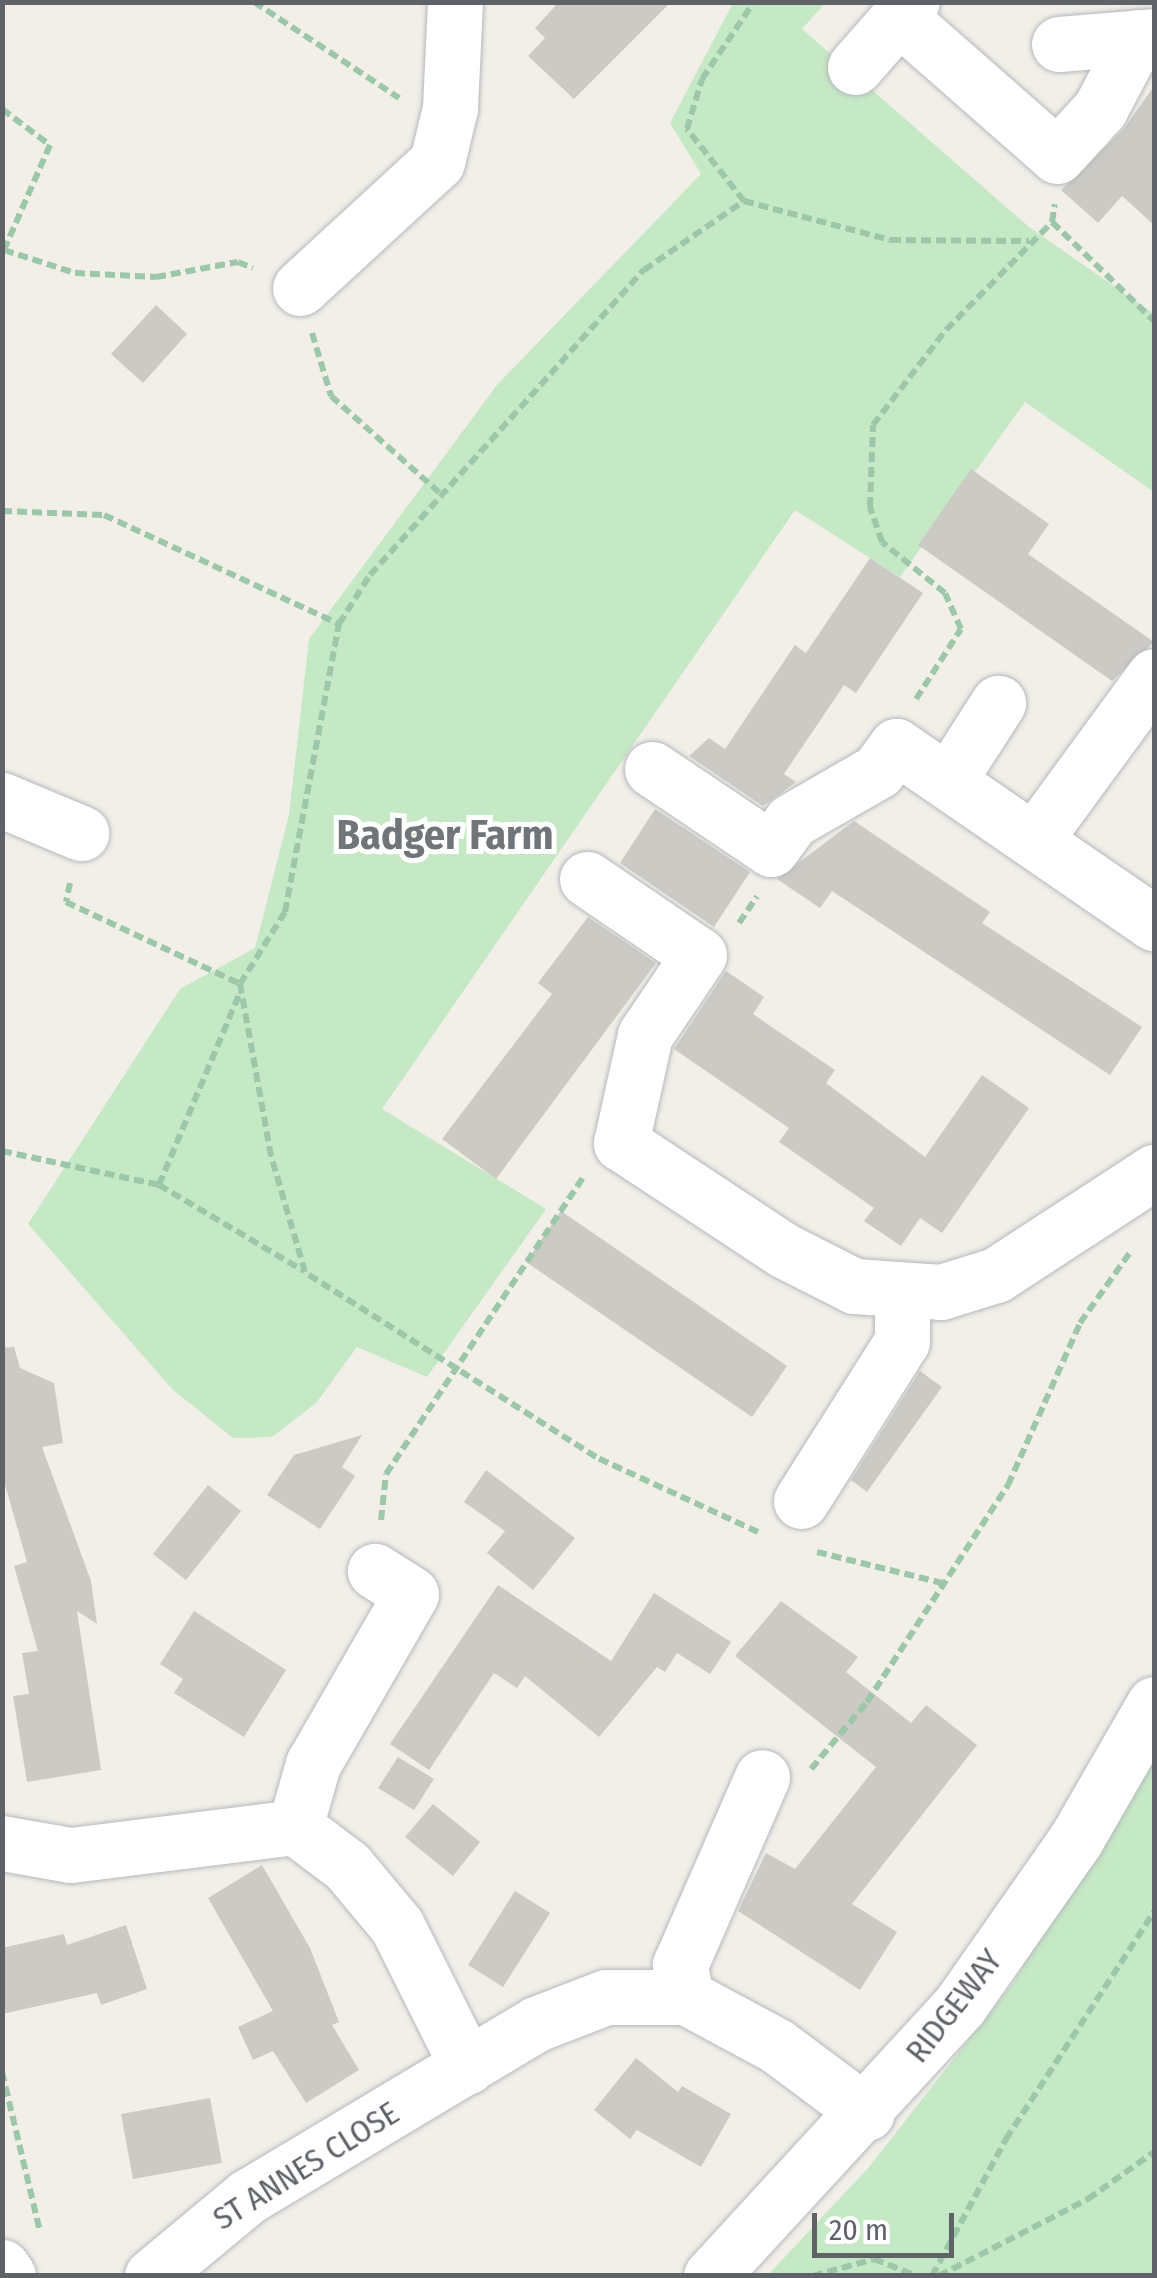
<!DOCTYPE html>
<html>
<head>
<meta charset="utf-8">
<style>
  body { margin:0 }
  #map { position:relative; width:1157px; height:2278px; overflow:hidden; background:#f1efe8; font-family:"Fira Sans Condensed",sans-serif }
  div>[style] { position:absolute }
  .green>* { inset:0; background:#c5e8c5 }
  .building>* { inset:0; background:#cccac5 }
  .path>* { height:6px; margin-top:-3px; transform-origin:0; background:repeating-linear-gradient(90deg,#9cc7a9 0 10px,transparent 0 15px) }
  .roads { filter:drop-shadow(0 0 2px #b5b8bc) drop-shadow(0 0 2px #b5b8bc) }
  .minor>* { height:55px; margin:-27.5px; padding:0 27.5px; transform-origin:27.5px; border-radius:27.5px; background:#fff }
  span { translate:-50% -50%; white-space:nowrap; text-align:center; line-height:1.15; -webkit-text-stroke:10px #fff; paint-order:stroke }
  .street-label { font-size:32px; color:#5f6368 }
  .district-label { font-size:42px; color:#70757a; font-weight:700 }
  .frame { position:absolute; inset:0; border:5px solid #5f6368; pointer-events:none }
  .scale { position:absolute; left:812px; top:2213px; width:142px; height:45px; box-sizing:border-box; border:5px solid #5f6368; border-top:0; padding-left:12px; font-size:30px; line-height:35px; white-space:nowrap; color:#5f6368; -webkit-text-stroke:8px #fff; paint-order:stroke }
</style>
</head>
<body>
<div id="map">
  <div class="green">
    <i style="clip-path:polygon(733px 3px,825px 3px,802px 29px,1029px 227px,1154px 314px,1154px 492px,1025px 402px,900px 577px,795px 510px,382px 1109px,546px 1209px,427px 1377px,357px 1347px,316px 1403px,272px 1437px,233px 1438px,172px 1389px,28px 1224px,180px 989px,255px 948px,289px 815px,309px 639px,497px 385px,701px 174px,670px 123px)"></i>
    <i style="clip-path:polygon(1154px 1758px,1154px 2275px,767px 2276px,869px 2167px,1011px 1986px)"></i>
  </div>
  <div class="building">
    <i style="clip-path:polygon(559px 2px,671px 2px,574px 99px,528px 56px,545px 38px,535px 28px)"></i>
    <i style="clip-path:polygon(1154px 86px,1154px 225px,1122px 196px,1098px 223px,1061px 190px,1123px 130px)"></i>
    <i style="clip-path:polygon(156px 305px,187px 334px,143px 383px,111px 354px)"></i>
    <i style="clip-path:polygon(971px 469px,1049px 524px,1028px 554px,1154px 642px,1112px 681px,918px 545px)"></i>
    <i style="clip-path:polygon(870px 558px,923px 593px,856px 693px,844px 685px,784px 774px,796px 782px,763px 806px,689px 756px,709px 738px,725px 749px,795px 645px,806px 653px)"></i>
    <i style="clip-path:polygon(655px 809px,750px 872px,714px 927px,620px 863px)"></i>
    <i style="clip-path:polygon(854px 821px,990px 912px,982px 923px,1142px 1027px,1110px 1075px,832px 891px,820px 908px,777px 879px)"></i>
    <i style="clip-path:polygon(588px 917px,656px 963px,496px 1179px,442px 1139px,552px 994px,538px 983px)"></i>
    <i style="clip-path:polygon(726px 971px,764px 997px,753px 1014px,835px 1070px,826px 1083px,925px 1157px,982px 1075px,1029px 1108px,942px 1233px,920px 1218px,901px 1246px,864px 1221px,874px 1208px,779px 1142px,789px 1128px,674px 1049px)"></i>
    <i style="clip-path:polygon(561px 1211px,787px 1366px,752px 1417px,526px 1262px)"></i>
    <i style="clip-path:polygon(14px 1347px,20px 1368px,54px 1383px,63px 1443px,42px 1447px,91px 1581px,97px 1624px,77px 1611px,101px 1770px,27px 1782px,13px 1696px,29px 1694px,22px 1653px,38px 1651px,14px 1566px,27px 1562px,2px 1474px,2px 1348px)"></i>
    <i style="clip-path:polygon(920px 1371px,942px 1387px,867px 1492px,851px 1480px)"></i>
    <i style="clip-path:polygon(362px 1435px,342px 1467px,355px 1476px,320px 1529px,267px 1495px,294px 1455px)"></i>
    <i style="clip-path:polygon(486px 1470px,575px 1538px,533px 1590px,487px 1553px,505px 1531px,464px 1502px)"></i>
    <i style="clip-path:polygon(208px 1485px,241px 1511px,186px 1580px,153px 1554px)"></i>
    <i style="clip-path:polygon(498px 1585px,611px 1661px,654px 1593px,731px 1642px,710px 1674px,677px 1653px,665px 1672px,657px 1667px,599px 1737px,525px 1676px,517px 1688px,494px 1673px,429px 1770px,390px 1744px)"></i>
    <i style="clip-path:polygon(781px 1601px,858px 1657px,846px 1672px,911px 1723px,926px 1705px,977px 1745px,852px 1904px,897px 1932px,860px 1990px,738px 1911px,766px 1853px,795px 1869px,876px 1767px,735px 1656px)"></i>
    <i style="clip-path:polygon(194px 1611px,286px 1670px,244px 1737px,174px 1693px,183px 1679px,160px 1664px)"></i>
    <i style="clip-path:polygon(398px 1757px,434px 1779px,414px 1810px,378px 1788px)"></i>
    <i style="clip-path:polygon(433px 1804px,480px 1842px,453px 1876px,405px 1837px)"></i>
    <i style="clip-path:polygon(262px 1865px,310px 1948px,339px 2022px,332px 2025px,359px 2070px,306px 2103px,273px 2051px,253px 2060px,238px 2027px,273px 2011px,208px 1898px)"></i>
    <i style="clip-path:polygon(515px 1891px,550px 1913px,503px 1987px,468px 1965px)"></i>
    <i style="clip-path:polygon(126px 1925px,147px 1989px,101px 2005px,97px 1993px,2px 2014px,2px 1948px,64px 1934px,67px 1945px)"></i>
    <i style="clip-path:polygon(636px 2058px,678px 2092px,682px 2086px,731px 2114px,701px 2167px,637px 2130px,630px 2139px,594px 2110px)"></i>
    <i style="clip-path:polygon(210px 2098px,222px 2163px,133px 2179px,121px 2114px)"></i>
  </div>
  <div class="path">
    <i style="left:254px;top:2px;width:174px;rotate:33.5deg"></i>
    <i style="left:2px;top:109px;width:60px;rotate:36.9deg"></i>
    <i style="left:50px;top:145px;width:115px;rotate:113.7deg"></i>
    <i style="left:4px;top:250px;width:75px;rotate:17.9deg"></i>
    <i style="left:75px;top:273px;width:81px;rotate:2.8deg"></i>
    <i style="left:156px;top:277px;width:83px;rotate:-10.4deg"></i>
    <i style="left:238px;top:262px;width:16px;rotate:22deg"></i>
    <i style="left:744px;top:201px;width:92px;rotate:-128.4deg"></i>
    <i style="left:687px;top:129px;width:52px;rotate:-73.3deg"></i>
    <i style="left:702px;top:79px;width:93px;rotate:-56deg"></i>
    <i style="left:1052px;top:222px;width:142px;rotate:44.1deg"></i>
    <i style="left:312px;top:333px;width:66px;rotate:73.2deg"></i>
    <i style="left:331px;top:396px;width:149px;rotate:41.7deg"></i>
    <i style="left:2px;top:511px;width:102px;rotate:2.2deg"></i>
    <i style="left:104px;top:515px;width:259px;rotate:24.9deg"></i>
    <i style="left:916px;top:699px;width:83px;rotate:-57.3deg"></i>
    <i style="left:961px;top:629px;width:39px;rotate:-114deg"></i>
    <i style="left:945px;top:593px;width:81px;rotate:-141deg"></i>
    <i style="left:882px;top:542px;width:37px;rotate:-109deg"></i>
    <i style="left:870px;top:507px;width:82px;rotate:-87.9deg"></i>
    <i style="left:873px;top:425px;width:120px;rotate:-52.5deg"></i>
    <i style="left:946px;top:330px;width:151px;rotate:-45.5deg"></i>
    <i style="left:1052px;top:222px;width:18px;rotate:-81deg"></i>
    <i style="left:70px;top:883px;width:19px;rotate:102deg"></i>
    <i style="left:66px;top:902px;width:192px;rotate:25.2deg"></i>
    <i style="left:739px;top:923px;width:32px;rotate:-56deg"></i>
    <i style="left:2px;top:1151px;width:161px;rotate:12.2deg"></i>
    <i style="left:159px;top:1185px;width:169px;rotate:30.7deg"></i>
    <i style="left:159px;top:1185px;width:206px;rotate:-67.2deg"></i>
    <i style="left:381px;top:1520px;width:46px;rotate:-83.8deg"></i>
    <i style="left:386px;top:1474px;width:356px;rotate:-56.4deg"></i>
    <i style="left:758px;top:1532px;width:179px;rotate:-155.2deg"></i>
    <i style="left:596px;top:1457px;width:345px;rotate:-147.6deg"></i>
    <i style="left:305px;top:1272px;width:121px;rotate:-106.3deg"></i>
    <i style="left:271px;top:1156px;width:175px;rotate:-100.2deg"></i>
    <i style="left:240px;top:984px;width:85px;rotate:-58deg"></i>
    <i style="left:285px;top:912px;width:293px;rotate:-79.4deg"></i>
    <i style="left:339px;top:624px;width:58px;rotate:-57.7deg"></i>
    <i style="left:370px;top:575px;width:410px;rotate:-48.1deg"></i>
    <i style="left:644px;top:270px;width:121px;rotate:-34.6deg"></i>
    <i style="left:744px;top:201px;width:152px;rotate:14.9deg"></i>
    <i style="left:891px;top:240px;width:138px;rotate:0.4deg"></i>
    <i style="left:817px;top:1552px;width:129px;rotate:13.9deg"></i>
    <i style="left:811px;top:1769px;width:87px;rotate:-50.1deg"></i>
    <i style="left:867px;top:1702px;width:259px;rotate:-57deg"></i>
    <i style="left:1008px;top:1485px;width:177px;rotate:-66deg"></i>
    <i style="left:1080px;top:1323px;width:88px;rotate:-54.7deg"></i>
    <i style="left:2px;top:2072px;width:164px;rotate:76.6deg"></i>
    <i style="left:813px;top:2276px;width:63px;rotate:-15.6deg"></i>
    <i style="left:874px;top:2259px;width:46px;rotate:21.6deg"></i>
    <i style="left:932px;top:2276px;width:156px;rotate:-61.6deg"></i>
    <i style="left:1006px;top:2139px;width:271px;rotate:-56.9deg"></i>
    <i style="left:939px;top:2276px;width:168px;rotate:-27.3deg"></i>
    <i style="left:1088px;top:2199px;width:81px;rotate:-35.5deg"></i>
  </div>
  <div class="roads">
    <div class="minor">
      <i style="left:899px;top:17px;width:210px;rotate:41.3deg"></i>
      <i style="left:1057px;top:156px;width:64px;rotate:-47.5deg"></i>
      <i style="left:1100px;top:109px;width:81px;rotate:-62.2deg"></i>
      <i style="left:1059px;top:44px;width:95px;rotate:-4.8deg"></i>
      <i style="left:855px;top:67px;width:86px;rotate:-48.8deg"></i>
      <i style="left:300px;top:288px;width:186px;rotate:-42.6deg"></i>
      <i style="left:437px;top:162px;width:56px;rotate:-76.5deg"></i>
      <i style="left:450px;top:108px;width:106px;rotate:-87.3deg"></i>
      <i style="left:652px;top:769px;width:143px;rotate:33.9deg"></i>
      <i style="left:771px;top:849px;width:34px;rotate:-54deg"></i>
      <i style="left:791px;top:821px;width:100px;rotate:-29.9deg"></i>
      <i style="left:878px;top:771px;width:31px;rotate:-54deg"></i>
      <i style="left:896px;top:746px;width:313px;rotate:34.5deg"></i>
      <i style="left:948px;top:781px;width:93px;rotate:-57.3deg"></i>
      <i style="left:2px;top:800px;width:86px;rotate:22.7deg"></i>
      <i style="left:1034px;top:840px;width:203px;rotate:-53.8deg"></i>
      <i style="left:587px;top:879px;width:135px;rotate:34.2deg"></i>
      <i style="left:699px;top:955px;width:97px;rotate:124deg"></i>
      <i style="left:645px;top:1035px;width:111px;rotate:102.5deg"></i>
      <i style="left:621px;top:1143px;width:196px;rotate:33.4deg"></i>
      <i style="left:785px;top:1251px;width:77px;rotate:26.9deg"></i>
      <i style="left:854px;top:1286px;width:87px;rotate:3.9deg"></i>
      <i style="left:941px;top:1292px;width:58px;rotate:-17.2deg"></i>
      <i style="left:996px;top:1275px;width:189px;rotate:-33.1deg"></i>
      <i style="left:801px;top:1501px;width:189px;rotate:-57.7deg"></i>
      <i style="left:902px;top:1341px;width:49px;rotate:-90deg"></i>
      <i style="left:295px;top:1827px;width:66px;rotate:-74.1deg"></i>
      <i style="left:313px;top:1764px;width:196px;rotate:-60deg"></i>
      <i style="left:411px;top:1594px;width:43px;rotate:-147.4deg"></i>
      <i style="left:2px;top:1843px;width:70px;rotate:9.9deg"></i>
      <i style="left:71px;top:1855px;width:226px;rotate:-7.1deg"></i>
      <i style="left:295px;top:1827px;width:65px;rotate:36.9deg"></i>
      <i style="left:347px;top:1866px;width:78px;rotate:50.2deg"></i>
      <i style="left:397px;top:1926px;width:157px;rotate:63.4deg"></i>
      <i style="left:686px;top:1997px;width:33px;rotate:-101deg"></i>
      <i style="left:680px;top:1965px;width:205px;rotate:-66.4deg"></i>
      <i style="left:2px;top:2267px;width:11px;rotate:56deg"></i>
      <i style="left:152px;top:2276px;width:124px;rotate:-39.7deg"></i>
      <i style="left:247px;top:2197px;width:337px;rotate:-30.9deg"></i>
      <i style="left:536px;top:2024px;width:75px;rotate:-21.1deg"></i>
      <i style="left:606px;top:1997px;width:80px"></i>
      <i style="left:686px;top:1997px;width:103px;rotate:28.3deg"></i>
      <i style="left:777px;top:2046px;width:112px;rotate:36.7deg"></i>
      <i style="left:711px;top:2276px;width:368px;rotate:-47.4deg"></i>
      <i style="left:960px;top:2005px;width:200px;rotate:-55deg"></i>
      <i style="left:1075px;top:1841px;width:158px;rotate:-60deg"></i>
    </div>
  </div>
  <div class="street-label">
    <span style="left:954px;top:2006px;rotate:-52deg">RIDGEWAY</span>
    <span style="left:306px;top:2166px;rotate:-32deg">ST ANNES CLOSE</span>
  </div>
  <div class="district-label">
    <span style="left:445px;top:835px">Badger Farm</span>
  </div>
  <div class="frame"></div>
  <div class="scale">20 m</div>
</div>
</body>
</html>
